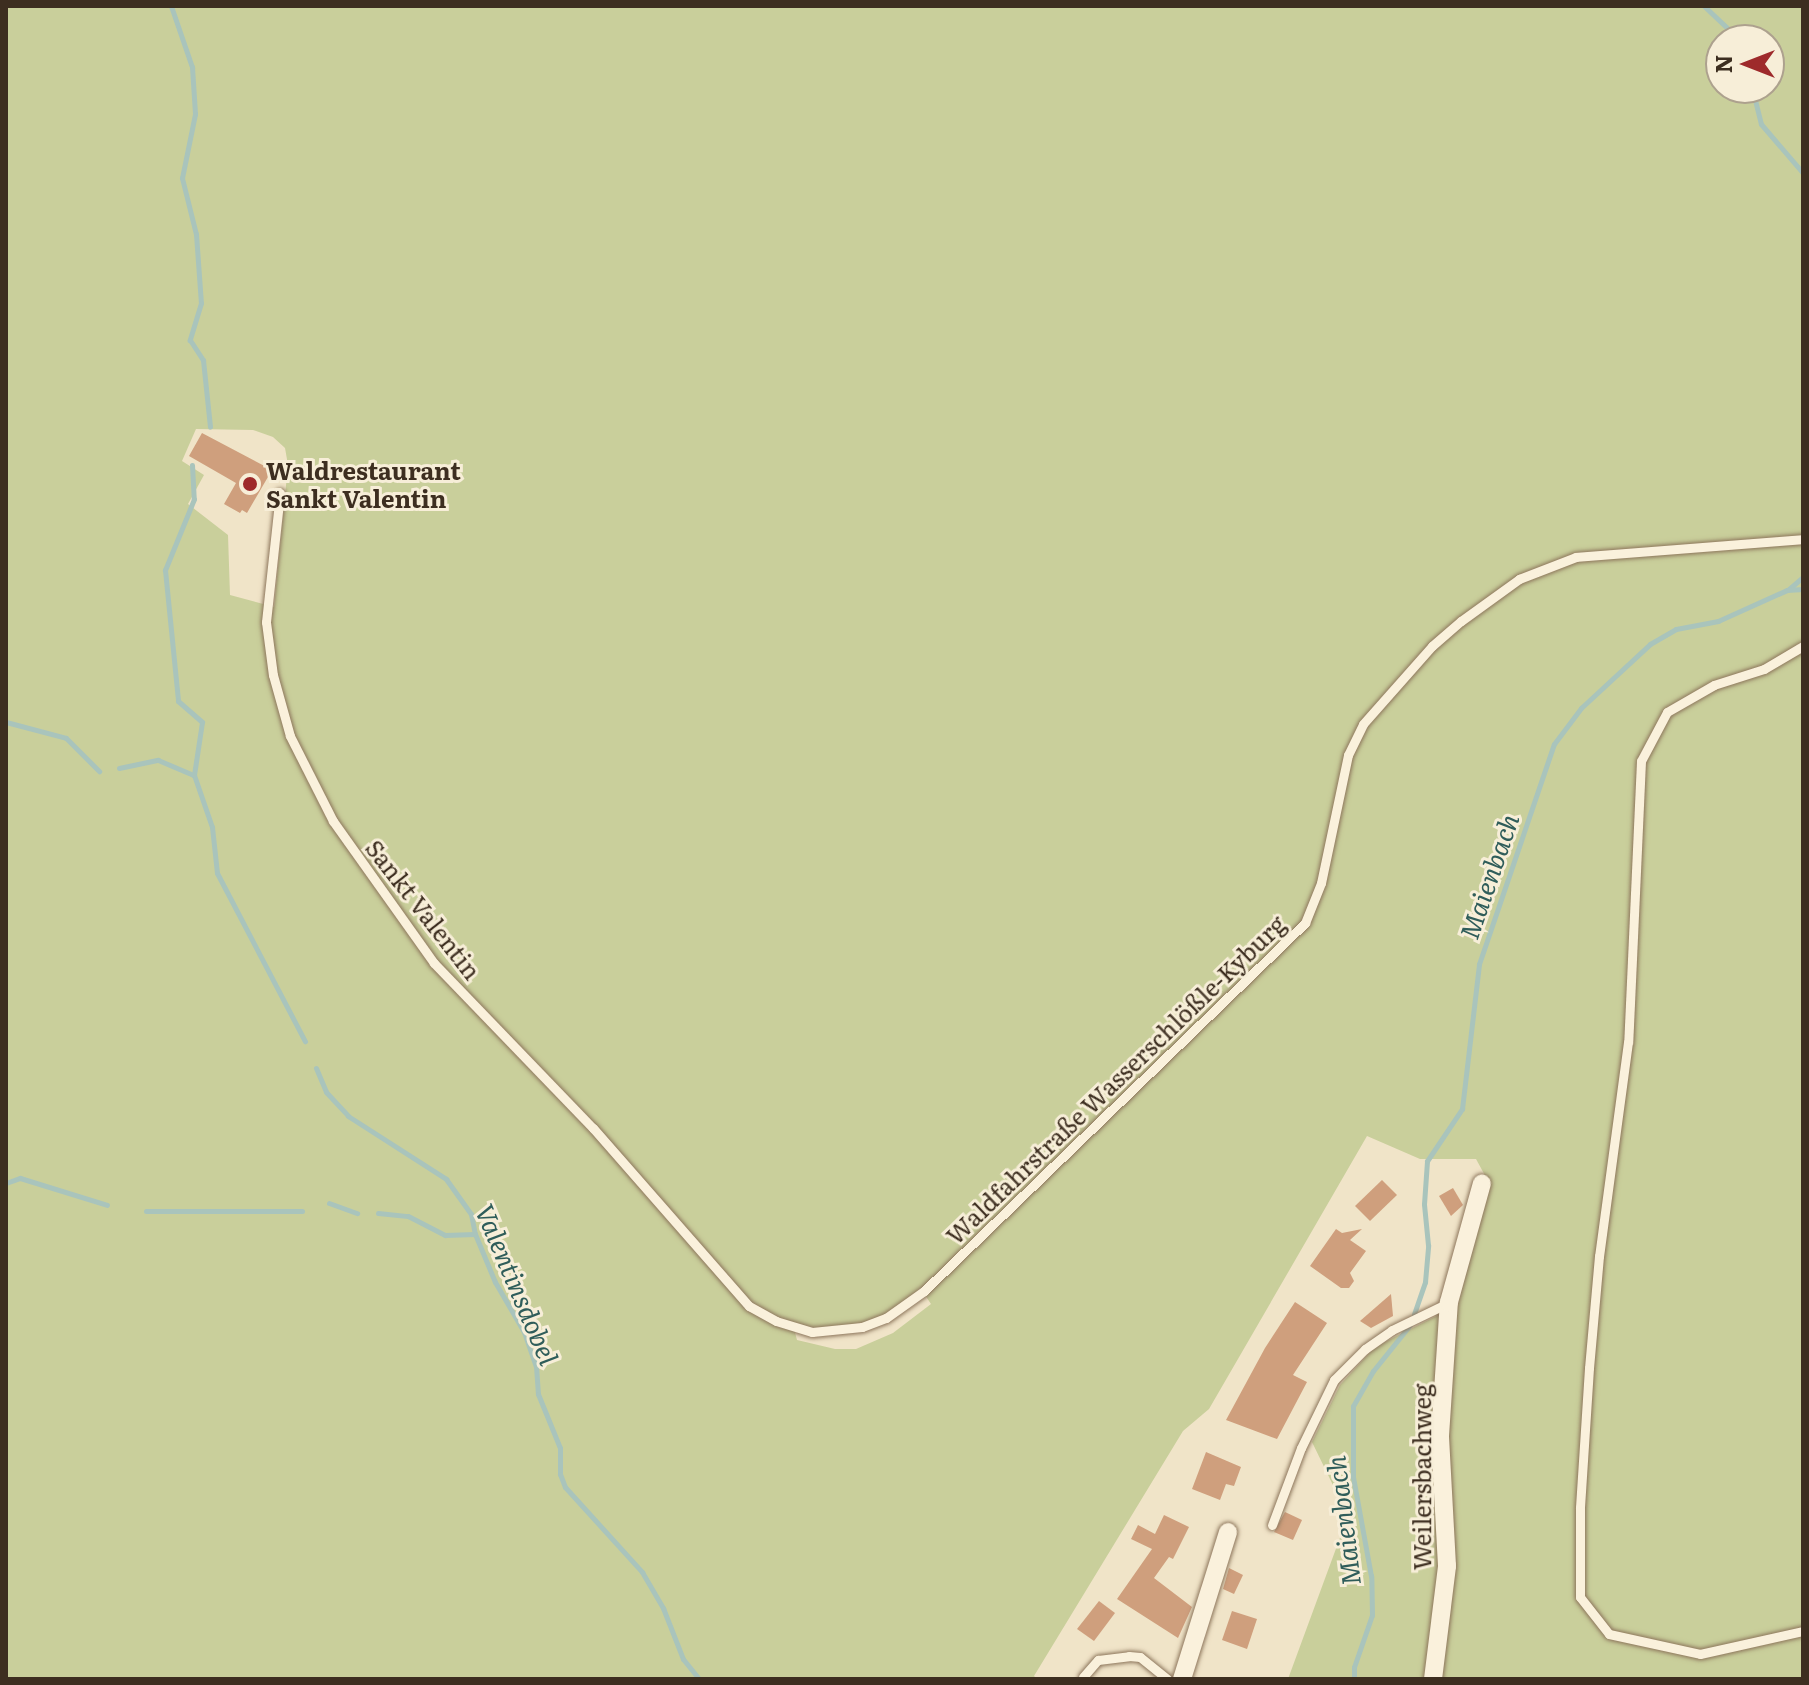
<!DOCTYPE html>
<html>
<head>
<meta charset="utf-8">
<style>
  body { margin:0 }
  #map { position:relative; width:1809px; height:1685px; overflow:hidden; background:#f0e4c8; font-family:Literata,serif }
  div>[style] { position:absolute }
  .green>* { inset:0; background:#c9cf9b }
  .stream>* { height:5px; margin:-2.5px; padding:0 2.5px; transform-origin:2.5px; border-radius:2.5px; background:#a9c4bc }
  .building>* { inset:0; background:#cf9f7d }
  .roads { filter:drop-shadow(0 0 2px #8d765c) drop-shadow(0 0 2px #8d765c) }
  .lane>* { height:9px; margin:-4.5px; padding:0 4.5px; transform-origin:4.5px; border-radius:4.5px; background:#faf1dc }
  .street>* { height:18px; margin:-9px; padding:0 9px; transform-origin:9px; border-radius:9px; background:#faf1dc }
  .dots>* { width:22px; height:22px; translate:-50% -50%; box-sizing:border-box; border:4px solid #f7eed8; border-radius:50% }
  span { translate:-50% -50%; white-space:nowrap; text-align:center; line-height:1.15; -webkit-text-stroke:6px #f7eed8; paint-order:stroke }
  .poi-label { font-size:24px; color:#3d2e20; font-weight:700 }
  .left { translate:0 -50%; text-align:left }
  .street-label { font-size:24px; color:#3d2e20 }
  .water-label { font-size:26px; color:#2f5d5a; font-style:italic }
  .frame { position:absolute; inset:0; border:8px solid #3d2e20; pointer-events:none }
  .north { position:absolute; left:1705px; top:24px; width:80px; height:80px; box-sizing:border-box; background:#f7eed8; border:2px solid #ada18e; border-radius:50%; rotate:270deg; font-size:22px; font-weight:700; line-height:32px; text-align:center; color:#3d2e20 }
  .north::after { content:''; display:block; margin:auto; width:28px; height:36px; background:#9e2a2b; clip-path:polygon(50% 0,100% 100%,50% 72%,0 100%) }
</style>
</head>
<body>
<div id="map">
  <div class="green">
    <i style="clip-path:polygon(evenodd,6px 6px,1803px 6px,1803px 1679px,1288px 1679px,1348px 1516px,1312px 1442px,1340px 1385px,1375px 1347px,1458px 1305px,1488px 1181px,1476px 1159px,1420px 1159px,1367px 1136px,1209px 1409px,1183px 1431px,1034px 1676px,1037px 1679px,6px 1679px,6px 6px,1721px 40px,1769px 40px,1769px 88px,1721px 88px,1721px 40px,6px 6px,196px 429px,253px 430px,273px 437px,285px 448px,288px 465px,274px 607px,230px 595px,228px 535px,188px 504px,204px 475px,182px 461px,196px 429px,6px 6px,923px 1292px,931px 1304px,893px 1333px,856px 1349px,835px 1349px,797px 1340px,793px 1325px,812px 1332px,886px 1318px,923px 1292px)"></i>
  </div>
  <div class="stream">
    <i style="left:171px;top:6px;width:65px;rotate:71deg"></i>
    <i style="left:192px;top:67px;width:47px;rotate:86.3deg"></i>
    <i style="left:195px;top:114px;width:65px;rotate:101.5deg"></i>
    <i style="left:182px;top:178px;width:58px;rotate:76deg"></i>
    <i style="left:196px;top:234px;width:69px;rotate:85.9deg"></i>
    <i style="left:201px;top:303px;width:39px;rotate:107deg"></i>
    <i style="left:190px;top:340px;width:24px;rotate:57deg"></i>
    <i style="left:203px;top:360px;width:67px;rotate:84deg"></i>
    <i style="left:1704px;top:6px;width:50px;rotate:43.4deg"></i>
    <i style="left:1752px;top:88px;width:37px;rotate:76deg"></i>
    <i style="left:1761px;top:124px;width:65px;rotate:49.4deg"></i>
    <i style="left:192px;top:465px;width:34px;rotate:87deg"></i>
    <i style="left:194px;top:499px;width:77px;rotate:112.2deg"></i>
    <i style="left:165px;top:570px;width:132px;rotate:84.3deg"></i>
    <i style="left:178px;top:701px;width:32px;rotate:41deg"></i>
    <i style="left:202px;top:722px;width:54px;rotate:98.6deg"></i>
    <i style="left:194px;top:775px;width:55px;rotate:70.9deg"></i>
    <i style="left:212px;top:827px;width:46px;rotate:83.8deg"></i>
    <i style="left:217px;top:873px;width:190px;rotate:62.4deg"></i>
    <i style="left:1789px;top:589px;width:18px;rotate:-41deg"></i>
    <i style="left:6px;top:722px;width:62px;rotate:14.9deg"></i>
    <i style="left:66px;top:738px;width:47px;rotate:45deg"></i>
    <i style="left:119px;top:768px;width:40px;rotate:-12deg"></i>
    <i style="left:158px;top:760px;width:39px;rotate:23deg"></i>
    <i style="left:316px;top:1068px;width:26px;rotate:67deg"></i>
    <i style="left:326px;top:1092px;width:33px;rotate:47deg"></i>
    <i style="left:348px;top:1116px;width:117px;rotate:32.7deg"></i>
    <i style="left:446px;top:1179px;width:43px;rotate:54.5deg"></i>
    <i style="left:471px;top:1214px;width:20px;rotate:79deg"></i>
    <i style="left:475px;top:1234px;width:52px;rotate:67.4deg"></i>
    <i style="left:495px;top:1282px;width:58px;rotate:59.9deg"></i>
    <i style="left:524px;top:1332px;width:36px;rotate:71deg"></i>
    <i style="left:536px;top:1366px;width:28px;rotate:86deg"></i>
    <i style="left:538px;top:1394px;width:58px;rotate:67.8deg"></i>
    <i style="left:560px;top:1448px;width:26px;rotate:90deg"></i>
    <i style="left:560px;top:1474px;width:14px;rotate:69deg"></i>
    <i style="left:565px;top:1487px;width:115px;rotate:47.8deg"></i>
    <i style="left:642px;top:1572px;width:42px;rotate:59.7deg"></i>
    <i style="left:663px;top:1608px;width:55px;rotate:68.6deg"></i>
    <i style="left:683px;top:1659px;width:26px;rotate:51deg"></i>
    <i style="left:6px;top:1183px;width:15px;rotate:-20deg"></i>
    <i style="left:20px;top:1178px;width:91px;rotate:17.2deg"></i>
    <i style="left:329px;top:1203px;width:30px;rotate:20deg"></i>
    <i style="left:146px;top:1211px;width:156px"></i>
    <i style="left:378px;top:1213px;width:30px;rotate:6deg"></i>
    <i style="left:408px;top:1216px;width:42px;rotate:27.2deg"></i>
    <i style="left:445px;top:1235px;width:30px;rotate:-2deg"></i>
    <i style="left:1414px;top:1314px;width:34px;rotate:-71deg"></i>
    <i style="left:1425px;top:1282px;width:37px;rotate:-85deg"></i>
    <i style="left:1428px;top:1245px;width:41px;rotate:-95.6deg"></i>
    <i style="left:1424px;top:1204px;width:43px;rotate:-86deg"></i>
    <i style="left:1427px;top:1161px;width:63px;rotate:-56.1deg"></i>
    <i style="left:1462px;top:1109px;width:146px;rotate:-83.3deg"></i>
    <i style="left:1479px;top:964px;width:232px;rotate:-71.2deg"></i>
    <i style="left:1554px;top:744px;width:45px;rotate:-53.1deg"></i>
    <i style="left:1581px;top:708px;width:94px;rotate:-42.8deg"></i>
    <i style="left:1650px;top:644px;width:30px;rotate:-30deg"></i>
    <i style="left:1676px;top:629px;width:43px;rotate:-10.8deg"></i>
    <i style="left:1718px;top:621px;width:76px;rotate:-24.2deg"></i>
    <i style="left:1787px;top:590px;width:16px;rotate:-4deg"></i>
    <i style="left:1354px;top:1679px;width:12px;rotate:-90deg"></i>
    <i style="left:1354px;top:1667px;width:55px;rotate:-70.9deg"></i>
    <i style="left:1372px;top:1615px;width:39px;rotate:-91deg"></i>
    <i style="left:1371px;top:1576px;width:101px;rotate:-100.3deg"></i>
    <i style="left:1353px;top:1477px;width:71px;rotate:-90deg"></i>
    <i style="left:1353px;top:1406px;width:40px;rotate:-60.3deg"></i>
    <i style="left:1373px;top:1371px;width:59px;rotate:-51.2deg"></i>
  </div>
  <div class="building">
    <i style="clip-path:polygon(202px 433px,272px 470px,247px 513px,242px 510px,240px 513px,224px 504px,236px 483px,189px 456px)"></i>
    <i style="clip-path:polygon(1382px 1180px,1397px 1195px,1370px 1221px,1355px 1206px)"></i>
    <i style="clip-path:polygon(1453px 1188px,1463px 1205px,1451px 1216px,1439px 1196px)"></i>
    <i style="clip-path:polygon(1336px 1229px,1342px 1233px,1362px 1229px,1350px 1240px,1366px 1251px,1350px 1273px,1354px 1281px,1349px 1288px,1341px 1288px,1310px 1266px)"></i>
    <i style="clip-path:polygon(1391px 1294px,1393px 1316px,1371px 1328px,1360px 1321px)"></i>
    <i style="clip-path:polygon(1295px 1302px,1327px 1323px,1293px 1375px,1307px 1382px,1277px 1439px,1226px 1420px,1265px 1348px)"></i>
    <i style="clip-path:polygon(1206px 1452px,1241px 1467px,1234px 1486px,1226px 1484px,1220px 1500px,1192px 1489px)"></i>
    <i style="clip-path:polygon(1285px 1512px,1302px 1520px,1293px 1540px,1274px 1532px)"></i>
    <i style="clip-path:polygon(1164px 1515px,1189px 1527px,1173px 1559px,1169px 1557px,1154px 1578px,1192px 1607px,1178px 1638px,1117px 1599px,1152px 1549px,1131px 1539px,1138px 1525px,1155px 1534px)"></i>
    <i style="clip-path:polygon(1229px 1568px,1243px 1575px,1234px 1594px,1223px 1589px)"></i>
    <i style="clip-path:polygon(1099px 1601px,1115px 1613px,1094px 1641px,1077px 1629px)"></i>
    <i style="clip-path:polygon(1232px 1611px,1257px 1619px,1247px 1649px,1222px 1640px)"></i>
  </div>
  <div class="roads">
    <div class="lane">
      <i style="left:280px;top:493px;width:130px;rotate:96.2deg"></i>
      <i style="left:266px;top:622px;width:53px;rotate:82.5deg"></i>
      <i style="left:273px;top:675px;width:63px;rotate:74.4deg"></i>
      <i style="left:290px;top:736px;width:95px;rotate:63.2deg"></i>
      <i style="left:333px;top:821px;width:174px;rotate:54.6deg"></i>
      <i style="left:434px;top:963px;width:229px;rotate:46.1deg"></i>
      <i style="left:593px;top:1128px;width:237px;rotate:48.8deg"></i>
      <i style="left:749px;top:1306px;width:31px;rotate:29deg"></i>
      <i style="left:776px;top:1321px;width:38px;rotate:17deg"></i>
      <i style="left:812px;top:1332px;width:50px;rotate:-5.7deg"></i>
      <i style="left:862px;top:1327px;width:26px;rotate:-21deg"></i>
      <i style="left:886px;top:1318px;width:47px;rotate:-35.4deg"></i>
      <i style="left:924px;top:1291px;width:530px;rotate:-44.01deg"></i>
      <i style="left:1305px;top:923px;width:43px;rotate:-68.2deg"></i>
      <i style="left:1321px;top:883px;width:131px;rotate:-78.1deg"></i>
      <i style="left:1348px;top:755px;width:34px;rotate:-64deg"></i>
      <i style="left:1363px;top:724px;width:104px;rotate:-48.5deg"></i>
      <i style="left:1432px;top:646px;width:38px;rotate:-41deg"></i>
      <i style="left:1461px;top:621px;width:72px;rotate:-35.9deg"></i>
      <i style="left:1519px;top:579px;width:61px;rotate:-21.1deg"></i>
      <i style="left:1576px;top:557px;width:228px;rotate:-4.5deg"></i>
      <i style="left:1803px;top:646px;width:45px;rotate:149.5deg"></i>
      <i style="left:1764px;top:669px;width:52px;rotate:162.3deg"></i>
      <i style="left:1714px;top:685px;width:54px;rotate:150.1deg"></i>
      <i style="left:1667px;top:712px;width:55px;rotate:118deg"></i>
      <i style="left:1641px;top:761px;width:281px;rotate:92.6deg"></i>
      <i style="left:1628px;top:1042px;width:216px;rotate:97.7deg"></i>
      <i style="left:1599px;top:1256px;width:112px;rotate:95.1deg"></i>
      <i style="left:1589px;top:1368px;width:140px;rotate:93.7deg"></i>
      <i style="left:1580px;top:1508px;width:89px;rotate:90deg"></i>
      <i style="left:1580px;top:1597px;width:47px;rotate:51.9deg"></i>
      <i style="left:1609px;top:1634px;width:93px;rotate:12.4deg"></i>
      <i style="left:1700px;top:1654px;width:106px;rotate:-12.6deg"></i>
      <i style="left:1272px;top:1525px;width:82px;rotate:-69.4deg"></i>
      <i style="left:1301px;top:1448px;width:76px;rotate:-64.1deg"></i>
      <i style="left:1334px;top:1380px;width:44px;rotate:-45deg"></i>
      <i style="left:1365px;top:1349px;width:33px;rotate:-35deg"></i>
      <i style="left:1392px;top:1330px;width:62px;rotate:-25.7deg"></i>
      <i style="left:1083px;top:1677px;width:23px;rotate:-49deg"></i>
      <i style="left:1098px;top:1660px;width:31px;rotate:-7deg"></i>
      <i style="left:1129px;top:1656px;width:11px;rotate:5deg"></i>
      <i style="left:1140px;top:1657px;width:35px;rotate:39deg"></i>
    </div>
    <div class="street">
      <i style="left:1182px;top:1679px;width:154px;rotate:-72.6deg"></i>
      <i style="left:1433px;top:1679px;width:114px;rotate:-82.9deg"></i>
      <i style="left:1447px;top:1566px;width:130px;rotate:-93.1deg"></i>
      <i style="left:1440px;top:1436px;width:134px;rotate:-86.2deg"></i>
      <i style="left:1449px;top:1302px;width:123px;rotate:-74.5deg"></i>
    </div>
  </div>
  <div class="dots">
    <i style="left:250px;top:484px;background:#9e2a2b"></i>
  </div>
  <div class="poi-label">
    <span class="left" style="left:266px;top:484px">Waldrestaurant<br>Sankt Valentin</span>
  </div>
  <div class="street-label">
    <span style="left:424px;top:909px;rotate:52deg">Sankt Valentin</span>
    <span style="left:1115px;top:1079px;rotate:-44deg">Waldfahrstraße Wasserschlößle-Kyburg</span>
    <span style="left:1421px;top:1477px;rotate:-90deg">Weilersbachweg</span>
  </div>
  <div class="water-label">
    <span style="left:1488px;top:876px;rotate:-71deg">Maienbach</span>
    <span style="left:518px;top:1284px;rotate:67deg">Valentinsdobel</span>
    <span style="left:1342px;top:1521px;rotate:-97deg">Maienbach</span>
  </div>
  <div class="frame"></div>
  <div class="north">N</div>
</div>
</body>
</html>
